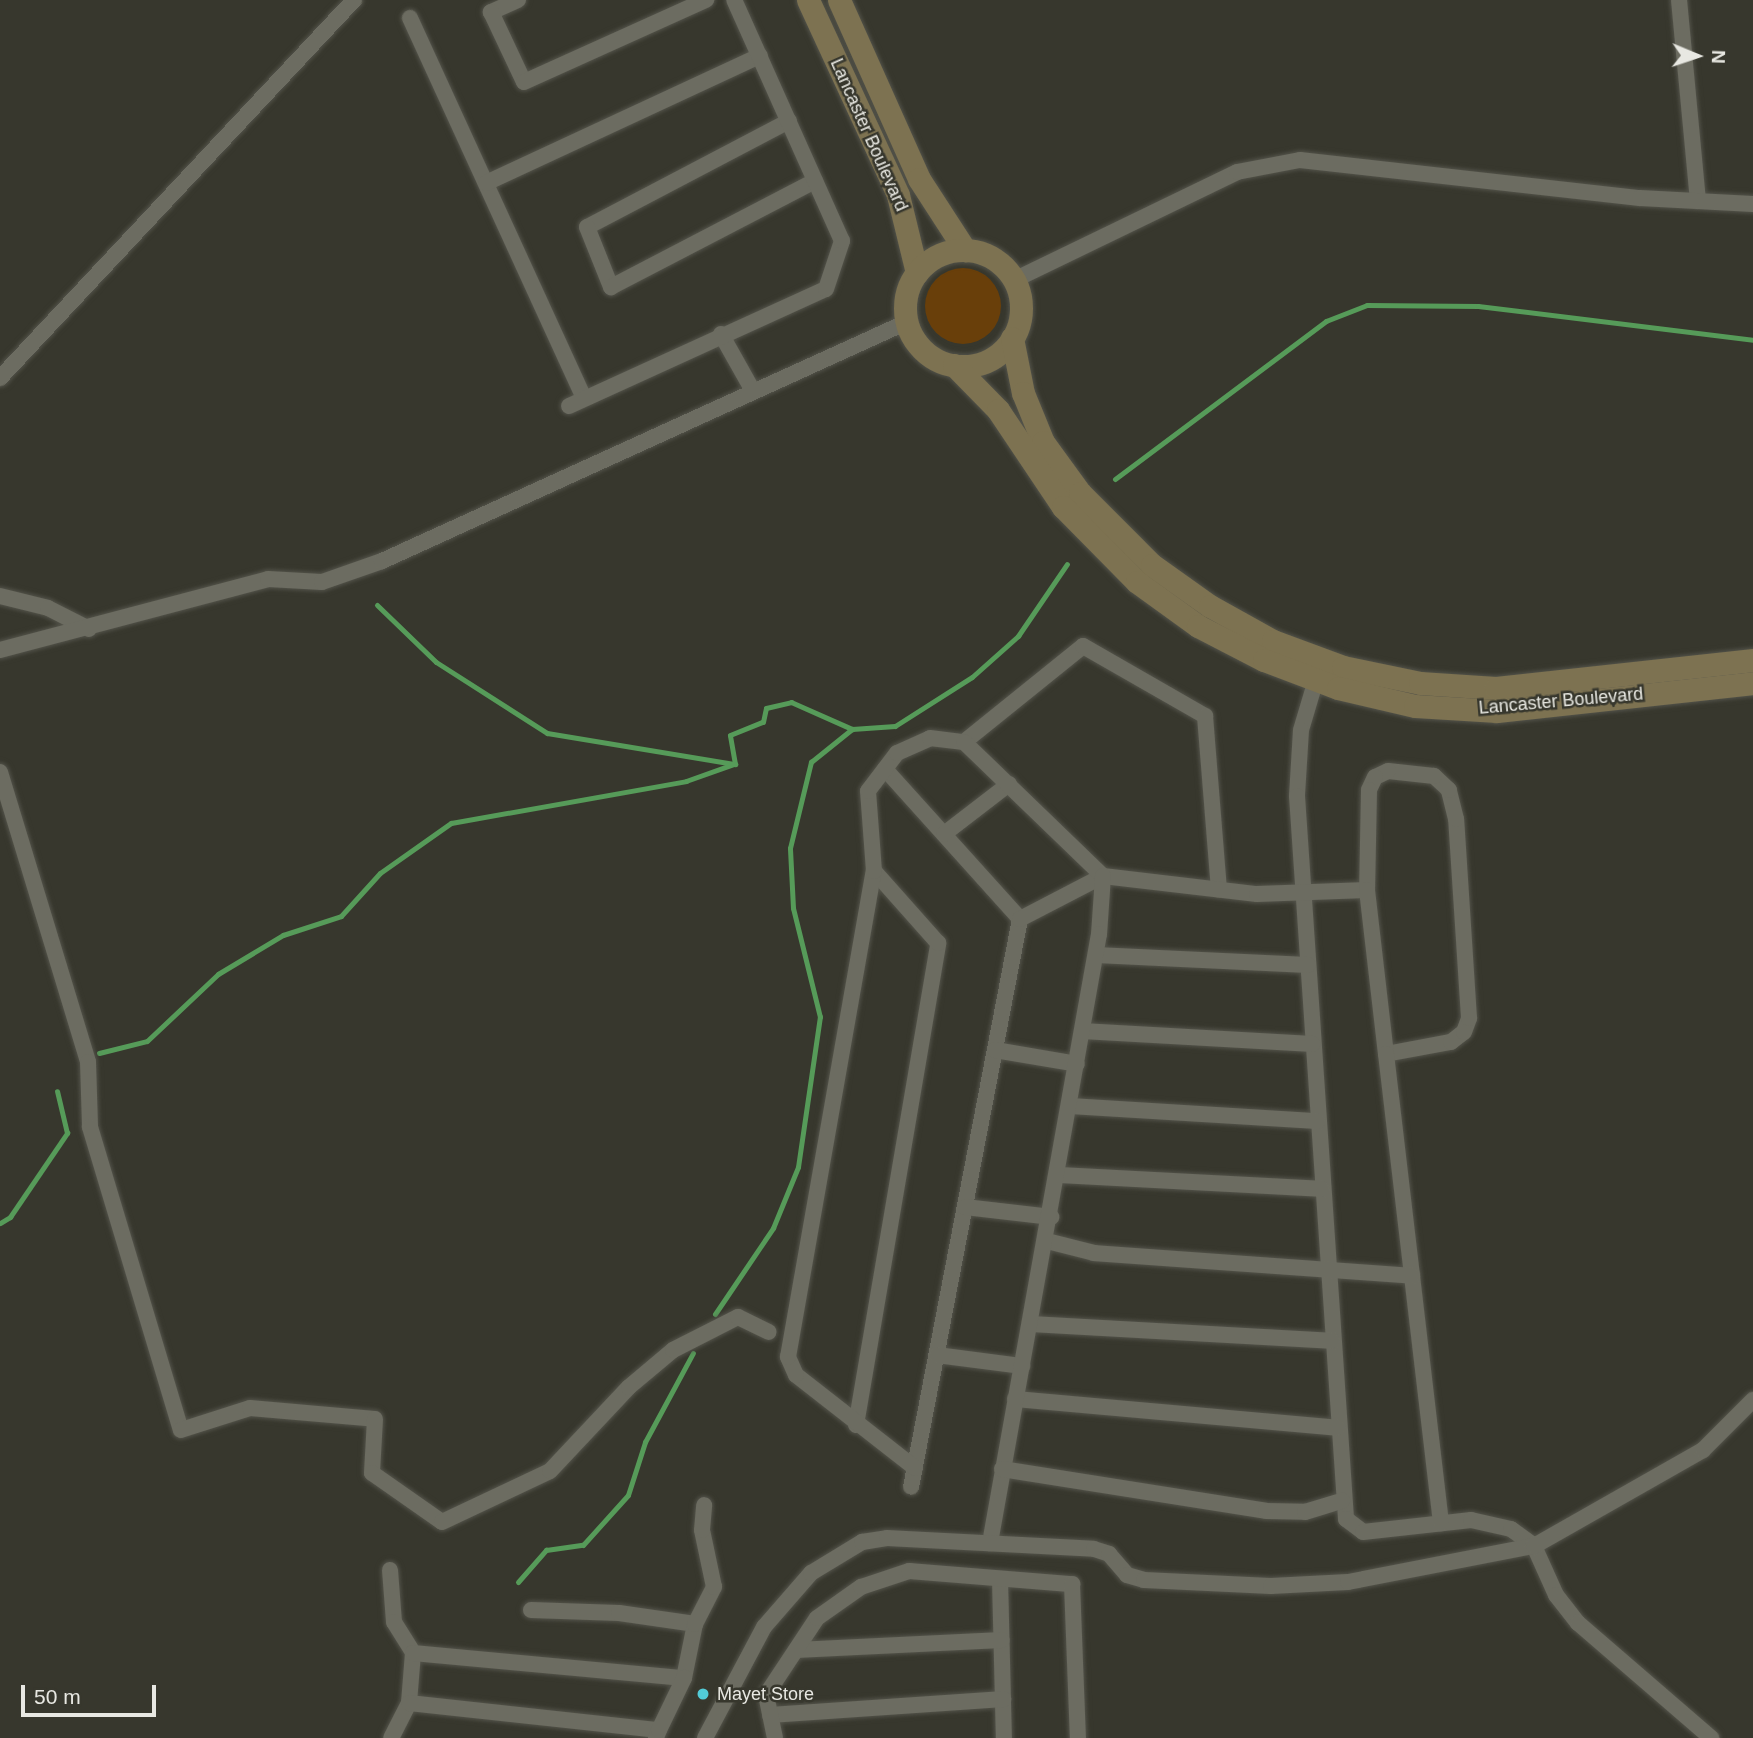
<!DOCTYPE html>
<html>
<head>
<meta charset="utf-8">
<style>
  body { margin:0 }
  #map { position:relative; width:1753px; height:1738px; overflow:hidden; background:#37372d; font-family:Helvetica,sans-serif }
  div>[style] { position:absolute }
  .green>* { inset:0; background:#693f0a }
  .round { border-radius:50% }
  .stream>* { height:5px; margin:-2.5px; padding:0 2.5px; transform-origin:2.5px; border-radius:2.5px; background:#569b59 }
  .roads { filter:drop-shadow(0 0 2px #53534a) drop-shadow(0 0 2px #53534a) }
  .street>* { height:16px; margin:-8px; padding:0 8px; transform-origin:8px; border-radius:8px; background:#6c6c61 }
  .secondary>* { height:23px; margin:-11.5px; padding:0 11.5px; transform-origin:11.5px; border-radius:11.5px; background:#7d7251 }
  .secondary>.ring { margin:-11.5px; padding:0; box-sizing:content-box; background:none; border:23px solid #7d7251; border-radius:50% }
  .dots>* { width:19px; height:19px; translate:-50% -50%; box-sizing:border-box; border:4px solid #37372d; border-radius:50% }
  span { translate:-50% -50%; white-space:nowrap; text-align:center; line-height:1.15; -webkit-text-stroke:5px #37372d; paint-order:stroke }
  .street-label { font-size:18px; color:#e8e8e2 }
  .poi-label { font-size:18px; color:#e8e8e2 }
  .left { translate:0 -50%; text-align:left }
  .north { position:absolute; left:1662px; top:21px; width:70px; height:70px; -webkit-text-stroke:5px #37372d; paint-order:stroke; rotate:92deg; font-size:19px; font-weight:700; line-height:28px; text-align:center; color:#e8e8e2 }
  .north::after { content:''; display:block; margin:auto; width:24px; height:32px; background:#e8e8e2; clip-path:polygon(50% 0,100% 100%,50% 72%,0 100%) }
  .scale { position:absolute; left:21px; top:1685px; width:135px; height:32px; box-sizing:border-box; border:4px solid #e8e8e2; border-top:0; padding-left:9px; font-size:21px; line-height:24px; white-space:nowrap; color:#e8e8e2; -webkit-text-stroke:5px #37372d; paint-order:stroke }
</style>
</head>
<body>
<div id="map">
  <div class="green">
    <i class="round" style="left:925px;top:268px;width:76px;height:76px"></i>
  </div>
  <div class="stream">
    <i style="left:1115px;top:479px;width:264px;rotate:-36.8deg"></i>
    <i style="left:1326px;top:321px;width:44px;rotate:-21.3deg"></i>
    <i style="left:1367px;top:305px;width:111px;rotate:0.5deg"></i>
    <i style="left:1478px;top:306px;width:277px;rotate:7deg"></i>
    <i style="left:377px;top:605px;width:82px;rotate:44deg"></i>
    <i style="left:436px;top:662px;width:132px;rotate:32.6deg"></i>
    <i style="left:547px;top:733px;width:191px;rotate:9.4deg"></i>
    <i style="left:735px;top:764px;width:29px;rotate:-100deg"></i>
    <i style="left:730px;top:735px;width:35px;rotate:-22deg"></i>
    <i style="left:763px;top:722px;width:14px;rotate:-78deg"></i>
    <i style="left:766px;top:708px;width:26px;rotate:-13deg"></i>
    <i style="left:791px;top:702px;width:67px;rotate:23.9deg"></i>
    <i style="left:852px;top:729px;width:43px;rotate:-4deg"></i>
    <i style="left:895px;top:726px;width:91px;rotate:-32.5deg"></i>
    <i style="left:972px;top:677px;width:62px;rotate:-41.7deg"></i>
    <i style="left:1018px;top:636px;width:87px;rotate:-55.8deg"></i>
    <i style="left:99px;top:1053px;width:49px;rotate:-14deg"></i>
    <i style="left:147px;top:1041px;width:98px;rotate:-43.3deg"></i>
    <i style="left:218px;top:974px;width:76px;rotate:-31deg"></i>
    <i style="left:283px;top:935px;width:61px;rotate:-18.1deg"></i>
    <i style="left:341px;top:916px;width:58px;rotate:-47.8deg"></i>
    <i style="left:380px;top:873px;width:87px;rotate:-35.2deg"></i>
    <i style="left:451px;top:823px;width:239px;rotate:-10.1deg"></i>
    <i style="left:686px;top:781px;width:51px;rotate:-19.5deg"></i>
    <i style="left:0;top:1223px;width:12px;rotate:-31deg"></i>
    <i style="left:10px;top:1217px;width:102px;rotate:-55.8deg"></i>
    <i style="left:67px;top:1133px;width:43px;rotate:-103.4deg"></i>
    <i style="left:715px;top:1314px;width:104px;rotate:-56deg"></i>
    <i style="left:773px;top:1228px;width:66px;rotate:-67.7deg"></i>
    <i style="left:798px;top:1167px;width:152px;rotate:-81.7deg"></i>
    <i style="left:820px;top:1017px;width:112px;rotate:-103.9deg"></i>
    <i style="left:793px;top:908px;width:60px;rotate:-92.9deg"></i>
    <i style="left:790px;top:848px;width:89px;rotate:-76.3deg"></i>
    <i style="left:811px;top:762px;width:53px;rotate:-38.8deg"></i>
    <i style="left:518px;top:1582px;width:43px;rotate:-48.8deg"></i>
    <i style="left:546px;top:1550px;width:37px;rotate:-8deg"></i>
    <i style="left:583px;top:1545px;width:67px;rotate:-48deg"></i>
    <i style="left:628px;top:1495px;width:56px;rotate:-72.2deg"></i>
    <i style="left:645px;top:1442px;width:101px;rotate:-61.7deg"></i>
  </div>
  <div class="roads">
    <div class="street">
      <i style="left:518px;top:0;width:30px;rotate:156deg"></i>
      <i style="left:491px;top:12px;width:77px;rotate:64.8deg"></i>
      <i style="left:524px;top:82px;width:200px;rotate:-24.3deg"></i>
      <i style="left:1679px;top:0;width:202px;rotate:84.6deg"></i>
      <i style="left:410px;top:18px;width:418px;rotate:65.4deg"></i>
      <i style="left:789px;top:121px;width:228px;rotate:152.3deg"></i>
      <i style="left:587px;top:227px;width:65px;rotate:68.2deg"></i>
      <i style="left:611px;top:287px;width:230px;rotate:-27.5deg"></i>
      <i style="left:486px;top:183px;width:302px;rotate:-24.9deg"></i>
      <i style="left:1014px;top:280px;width:248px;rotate:-25.8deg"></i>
      <i style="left:1237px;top:172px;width:64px;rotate:-10.8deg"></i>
      <i style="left:1300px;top:160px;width:342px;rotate:6.4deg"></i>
      <i style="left:1640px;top:198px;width:113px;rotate:3deg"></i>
      <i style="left:721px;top:334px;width:65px;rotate:60.7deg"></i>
      <i style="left:0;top:378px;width:518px;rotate:-46.88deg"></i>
      <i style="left:569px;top:406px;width:282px;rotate:-24.5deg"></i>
      <i style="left:826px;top:289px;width:51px;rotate:-71.6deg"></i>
      <i style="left:842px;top:241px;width:264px;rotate:-114.1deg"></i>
      <i style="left:0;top:596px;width:49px;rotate:14deg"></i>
      <i style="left:48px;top:608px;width:46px;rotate:27.1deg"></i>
      <i style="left:0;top:650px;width:277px;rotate:-14.8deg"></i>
      <i style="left:268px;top:579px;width:54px;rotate:3.2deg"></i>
      <i style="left:322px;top:582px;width:64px;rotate:-19.3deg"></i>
      <i style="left:382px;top:561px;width:577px;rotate:-24.48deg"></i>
      <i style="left:1318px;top:673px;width:59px;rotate:106.6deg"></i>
      <i style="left:1301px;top:730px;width:66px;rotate:93.5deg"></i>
      <i style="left:1297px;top:796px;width:725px;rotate:86.12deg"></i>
      <i style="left:1346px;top:1519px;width:21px;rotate:37deg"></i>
      <i style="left:1363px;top:1532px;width:109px;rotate:-6.3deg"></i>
      <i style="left:1471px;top:1520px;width:41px;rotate:12.7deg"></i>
      <i style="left:1511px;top:1529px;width:29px;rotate:36deg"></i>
      <i style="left:1534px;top:1546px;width:54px;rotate:65.8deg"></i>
      <i style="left:1556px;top:1595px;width:36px;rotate:52deg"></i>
      <i style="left:1578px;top:1623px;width:176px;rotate:40.8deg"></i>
      <i style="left:964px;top:742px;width:153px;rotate:-38.9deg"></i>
      <i style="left:1083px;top:646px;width:141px;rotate:29.8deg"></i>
      <i style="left:1205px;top:716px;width:174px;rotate:85.4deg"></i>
      <i style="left:885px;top:769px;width:202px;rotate:48deg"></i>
      <i style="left:1020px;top:919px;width:578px;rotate:100.86deg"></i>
      <i style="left:0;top:772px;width:303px;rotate:73.1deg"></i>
      <i style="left:88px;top:1062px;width:65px;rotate:88.2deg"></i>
      <i style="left:90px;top:1127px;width:316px;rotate:73.3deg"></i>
      <i style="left:181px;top:1430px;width:72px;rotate:-17.7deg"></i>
      <i style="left:250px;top:1408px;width:125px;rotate:5deg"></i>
      <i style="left:375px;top:1419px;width:54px;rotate:93.2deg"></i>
      <i style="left:372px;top:1473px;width:85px;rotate:35deg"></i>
      <i style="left:442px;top:1522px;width:119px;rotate:-25.3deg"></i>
      <i style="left:550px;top:1471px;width:115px;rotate:-46.8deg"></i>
      <i style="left:629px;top:1387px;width:57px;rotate:-40.1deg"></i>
      <i style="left:673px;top:1350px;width:73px;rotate:-26.9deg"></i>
      <i style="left:738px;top:1317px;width:34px;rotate:26deg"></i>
      <i style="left:944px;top:834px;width:82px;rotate:-37.6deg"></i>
      <i style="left:1020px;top:919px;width:93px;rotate:-27.4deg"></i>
      <i style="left:1103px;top:876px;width:155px;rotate:6.7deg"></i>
      <i style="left:1257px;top:894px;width:110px;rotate:-2.1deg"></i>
      <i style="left:1096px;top:955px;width:212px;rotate:2.7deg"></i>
      <i style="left:1082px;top:1031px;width:231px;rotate:3.2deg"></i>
      <i style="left:995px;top:1050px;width:83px;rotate:9.7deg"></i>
      <i style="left:1386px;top:1054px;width:66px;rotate:-10.5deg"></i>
      <i style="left:1451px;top:1042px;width:16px;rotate:-38deg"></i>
      <i style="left:1464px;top:1032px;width:15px;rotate:-70deg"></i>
      <i style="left:1469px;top:1018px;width:199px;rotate:-93.7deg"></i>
      <i style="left:1456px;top:819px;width:30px;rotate:-104deg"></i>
      <i style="left:1449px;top:790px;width:21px;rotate:-137deg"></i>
      <i style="left:1434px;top:776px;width:46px;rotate:-173.8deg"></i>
      <i style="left:1388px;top:771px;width:14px;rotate:155deg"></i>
      <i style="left:1375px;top:777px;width:14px;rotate:115deg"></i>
      <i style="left:1369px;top:790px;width:100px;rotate:91.1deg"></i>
      <i style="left:1367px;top:890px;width:165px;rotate:83.4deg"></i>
      <i style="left:1386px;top:1054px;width:224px;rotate:83.3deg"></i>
      <i style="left:1412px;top:1276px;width:249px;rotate:83.3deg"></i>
      <i style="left:1070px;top:1106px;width:248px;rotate:3.5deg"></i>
      <i style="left:1058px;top:1175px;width:264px;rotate:3deg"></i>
      <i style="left:965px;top:1207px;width:87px;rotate:6.6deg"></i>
      <i style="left:1047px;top:1241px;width:49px;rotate:14.3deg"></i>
      <i style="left:1094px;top:1253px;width:319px;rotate:4.1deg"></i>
      <i style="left:1030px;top:1324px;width:302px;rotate:3.2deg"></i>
      <i style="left:937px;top:1355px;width:86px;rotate:7.4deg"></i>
      <i style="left:1015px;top:1399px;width:324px;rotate:5.1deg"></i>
      <i style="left:856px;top:1425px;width:489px;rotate:-80.3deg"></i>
      <i style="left:938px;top:943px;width:96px;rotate:-131.6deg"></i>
      <i style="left:915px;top:1468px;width:151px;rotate:-142deg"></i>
      <i style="left:796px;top:1375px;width:20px;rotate:-114deg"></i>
      <i style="left:788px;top:1357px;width:494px;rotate:-80deg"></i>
      <i style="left:874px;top:871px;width:80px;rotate:-94.3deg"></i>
      <i style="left:868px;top:791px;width:48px;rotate:-52.7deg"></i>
      <i style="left:897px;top:753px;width:36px;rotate:-24deg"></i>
      <i style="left:930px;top:738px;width:34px;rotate:7deg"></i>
      <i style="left:964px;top:742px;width:193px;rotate:44deg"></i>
      <i style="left:1103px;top:876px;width:58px;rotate:93.9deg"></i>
      <i style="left:1099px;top:934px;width:619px;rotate:100.15deg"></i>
      <i style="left:1002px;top:1469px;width:267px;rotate:9deg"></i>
      <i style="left:1266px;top:1511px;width:39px;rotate:1deg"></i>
      <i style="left:1305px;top:1512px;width:39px;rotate:-17deg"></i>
      <i style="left:390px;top:1570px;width:52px;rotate:85.6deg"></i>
      <i style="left:394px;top:1622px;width:36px;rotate:58deg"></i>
      <i style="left:413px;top:1653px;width:50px;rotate:94.6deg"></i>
      <i style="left:409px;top:1703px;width:39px;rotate:117deg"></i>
      <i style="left:1000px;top:1579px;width:159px;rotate:88.6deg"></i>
      <i style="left:531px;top:1610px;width:88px;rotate:2deg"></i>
      <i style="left:619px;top:1613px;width:77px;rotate:8.2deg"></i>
      <i style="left:796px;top:1650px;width:206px;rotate:-2.8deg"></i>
      <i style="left:413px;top:1653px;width:272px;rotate:5.3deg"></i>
      <i style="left:684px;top:1678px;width:55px;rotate:-78.5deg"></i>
      <i style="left:695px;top:1624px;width:42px;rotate:-62.8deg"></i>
      <i style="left:714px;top:1587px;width:58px;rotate:-101.9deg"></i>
      <i style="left:702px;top:1530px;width:25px;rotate:-85deg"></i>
      <i style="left:409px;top:1703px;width:251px;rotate:6.2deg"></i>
      <i style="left:659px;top:1730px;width:9px;rotate:111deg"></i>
      <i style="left:770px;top:1715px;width:234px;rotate:-3.9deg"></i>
      <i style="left:659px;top:1730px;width:58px;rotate:-64.3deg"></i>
      <i style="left:705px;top:1738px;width:126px;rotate:-62deg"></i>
      <i style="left:764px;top:1627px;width:72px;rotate:-49deg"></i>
      <i style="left:811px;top:1573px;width:60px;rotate:-31.3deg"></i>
      <i style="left:862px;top:1542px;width:25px;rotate:-9deg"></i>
      <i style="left:887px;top:1538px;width:207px;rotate:3deg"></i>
      <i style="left:1094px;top:1549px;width:16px;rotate:18deg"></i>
      <i style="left:1109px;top:1554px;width:28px;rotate:49deg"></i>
      <i style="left:1127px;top:1575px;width:18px;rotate:16deg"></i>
      <i style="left:1144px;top:1580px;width:127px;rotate:2.7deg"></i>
      <i style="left:1271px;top:1586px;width:77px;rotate:-3deg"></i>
      <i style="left:1348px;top:1582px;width:189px;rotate:-11deg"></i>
      <i style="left:1534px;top:1546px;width:194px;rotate:-29.6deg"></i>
      <i style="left:1703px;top:1450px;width:71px;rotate:-45deg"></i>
      <i style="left:775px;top:1738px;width:44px;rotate:-101.8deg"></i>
      <i style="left:766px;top:1695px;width:92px;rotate:-56.5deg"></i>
      <i style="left:817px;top:1618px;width:54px;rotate:-35.2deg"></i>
      <i style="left:861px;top:1587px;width:51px;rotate:-18.4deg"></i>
      <i style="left:909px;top:1571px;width:164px;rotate:4.6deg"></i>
      <i style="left:1072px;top:1584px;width:154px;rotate:87.8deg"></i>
    </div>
    <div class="secondary">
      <i style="left:808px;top:0;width:215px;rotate:65.2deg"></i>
      <i style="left:898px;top:195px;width:80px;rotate:76.3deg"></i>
      <i style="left:839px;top:0;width:196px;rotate:65.9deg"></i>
      <i style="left:919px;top:179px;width:85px;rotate:57.1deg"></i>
      <i class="ring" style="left:905px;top:250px;width:93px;height:93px"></i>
      <i style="left:1012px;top:338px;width:56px;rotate:78.7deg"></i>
      <i style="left:1023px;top:393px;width:53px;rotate:67.8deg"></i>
      <i style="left:1043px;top:442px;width:63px;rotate:54deg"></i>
      <i style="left:1080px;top:493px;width:102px;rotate:45deg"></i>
      <i style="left:1152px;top:565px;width:71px;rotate:35.3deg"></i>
      <i style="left:1210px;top:606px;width:72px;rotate:29.1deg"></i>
      <i style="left:1273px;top:641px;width:75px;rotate:20.4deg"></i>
      <i style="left:1343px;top:667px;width:79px;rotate:11.7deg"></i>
      <i style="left:1420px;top:683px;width:76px;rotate:3.8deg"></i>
      <i style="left:1496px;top:688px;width:259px;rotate:-6.2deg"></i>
      <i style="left:954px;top:365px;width:63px;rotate:45.6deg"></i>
      <i style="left:998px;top:410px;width:117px;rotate:56.2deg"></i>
      <i style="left:1063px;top:507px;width:105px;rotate:45.4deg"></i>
      <i style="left:1137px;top:582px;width:75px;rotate:35.8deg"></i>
      <i style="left:1198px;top:626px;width:74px;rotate:27.3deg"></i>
      <i style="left:1264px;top:660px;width:79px;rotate:20.7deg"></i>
      <i style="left:1338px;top:688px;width:79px;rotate:13.2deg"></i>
      <i style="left:1415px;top:706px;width:82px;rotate:3.5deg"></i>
      <i style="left:1497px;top:711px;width:258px;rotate:-6.2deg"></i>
    </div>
  </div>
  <div class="dots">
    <i style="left:703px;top:1694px;background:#52cbd7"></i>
  </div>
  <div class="street-label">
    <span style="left:869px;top:135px;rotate:66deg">Lancaster Boulevard</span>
    <span style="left:1561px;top:701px;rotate:-5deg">Lancaster Boulevard</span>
  </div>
  <div class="poi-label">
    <span class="left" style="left:717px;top:1694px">Mayet Store</span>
  </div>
  <div class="north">N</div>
  <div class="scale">50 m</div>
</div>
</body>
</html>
